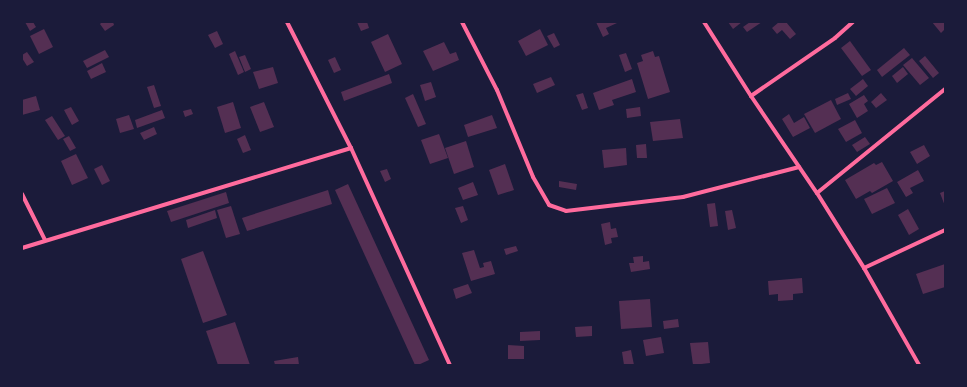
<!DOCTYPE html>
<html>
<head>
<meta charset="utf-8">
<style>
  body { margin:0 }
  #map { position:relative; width:967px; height:387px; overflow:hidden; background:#1b1b3a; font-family:"Source Sans 3",sans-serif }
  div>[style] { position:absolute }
  .building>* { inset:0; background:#542f53 }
  .minor>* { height:4px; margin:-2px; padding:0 2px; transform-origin:2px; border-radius:2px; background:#ff6b9d }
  span { translate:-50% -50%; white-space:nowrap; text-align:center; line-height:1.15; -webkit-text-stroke:3px #1b1b3a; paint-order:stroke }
  .frame { position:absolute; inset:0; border:23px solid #1b1b3a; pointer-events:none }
</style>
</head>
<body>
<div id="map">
  <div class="building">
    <i style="clip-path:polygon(25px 22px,33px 22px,36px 27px,30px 31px)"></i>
    <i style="clip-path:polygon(102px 22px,113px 22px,114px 25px,105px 31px,100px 24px)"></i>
    <i style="clip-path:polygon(357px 22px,367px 22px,369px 28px,361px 31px)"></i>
    <i style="clip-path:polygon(596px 22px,616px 22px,617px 23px,606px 28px,609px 34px,603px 37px)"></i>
    <i style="clip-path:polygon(728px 22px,742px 22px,733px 29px)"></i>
    <i style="clip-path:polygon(750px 22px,762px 22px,747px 32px,743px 27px)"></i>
    <i style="clip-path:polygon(779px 22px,786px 22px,796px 34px,790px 39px,782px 30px,777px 34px,772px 28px)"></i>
    <i style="clip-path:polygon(932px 22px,945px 22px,945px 29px,941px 33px)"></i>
    <i style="clip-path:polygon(44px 29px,53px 47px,39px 54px,30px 36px)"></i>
    <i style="clip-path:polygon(540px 29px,548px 45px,526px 56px,518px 41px)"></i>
    <i style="clip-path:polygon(217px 31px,223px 44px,215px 48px,208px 35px)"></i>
    <i style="clip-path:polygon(554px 33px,560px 45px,554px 48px,547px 36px)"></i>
    <i style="clip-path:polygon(388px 34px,402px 64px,385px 72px,371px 42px)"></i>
    <i style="clip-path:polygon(850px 41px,871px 70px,862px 76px,841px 48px)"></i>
    <i style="clip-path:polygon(444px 42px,450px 54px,456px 52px,459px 60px,433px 71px,423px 51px)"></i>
    <i style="clip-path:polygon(904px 48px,910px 55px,882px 77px,877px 70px)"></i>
    <i style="clip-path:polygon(105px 50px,109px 57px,87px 68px,83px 61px)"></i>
    <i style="clip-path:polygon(235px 51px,244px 72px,238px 75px,229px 54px)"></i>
    <i style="clip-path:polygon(653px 51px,655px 57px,659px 56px,670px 92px,648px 99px,637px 63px,643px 61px,641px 55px)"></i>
    <i style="clip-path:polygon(27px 52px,34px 62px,27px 66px,22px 58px,22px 55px)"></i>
    <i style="clip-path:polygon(626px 53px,632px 69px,625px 72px,619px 55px)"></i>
    <i style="clip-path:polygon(245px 55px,251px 69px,245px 72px,239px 57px)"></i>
    <i style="clip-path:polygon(925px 56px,939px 73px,933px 78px,919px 61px)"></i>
    <i style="clip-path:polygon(335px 57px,341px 70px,334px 73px,328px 60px)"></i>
    <i style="clip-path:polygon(912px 58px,929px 78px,920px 85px,903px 65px)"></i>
    <i style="clip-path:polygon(102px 63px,106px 72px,91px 79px,87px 71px)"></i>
    <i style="clip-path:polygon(273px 67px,278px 83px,259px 89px,253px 72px)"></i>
    <i style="clip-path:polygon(903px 67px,908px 74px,897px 83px,892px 76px)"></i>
    <i style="clip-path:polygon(389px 74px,392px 83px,344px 101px,341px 92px)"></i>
    <i style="clip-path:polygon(551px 77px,555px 85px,537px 93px,533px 84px)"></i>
    <i style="clip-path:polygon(632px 79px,636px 92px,612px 100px,614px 105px,599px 110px,593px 93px)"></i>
    <i style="clip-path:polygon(863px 79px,868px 86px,856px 96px,850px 89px)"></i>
    <i style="clip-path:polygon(431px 82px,436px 97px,425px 101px,420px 85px)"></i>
    <i style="clip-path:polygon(154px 85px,161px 106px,154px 108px,147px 87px)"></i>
    <i style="clip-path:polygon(583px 93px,588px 108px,582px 110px,576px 95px)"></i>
    <i style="clip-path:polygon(848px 93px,851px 99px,837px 105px,835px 99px)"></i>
    <i style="clip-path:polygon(881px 93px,887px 100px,876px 108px,871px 102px)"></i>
    <i style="clip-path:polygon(413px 94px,426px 124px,418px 127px,405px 98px)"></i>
    <i style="clip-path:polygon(864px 95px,868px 101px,864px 104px,868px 111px,857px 118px,849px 104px)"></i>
    <i style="clip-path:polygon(36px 96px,40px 110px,22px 115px,22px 100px)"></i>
    <i style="clip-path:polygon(831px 100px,841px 119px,815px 133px,804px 114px)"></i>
    <i style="clip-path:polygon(233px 102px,241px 128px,225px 133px,217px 107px)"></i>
    <i style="clip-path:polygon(264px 102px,274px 127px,260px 132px,250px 107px)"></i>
    <i style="clip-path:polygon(71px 107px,79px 121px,72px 125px,64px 110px)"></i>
    <i style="clip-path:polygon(640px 107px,641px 116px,627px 118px,626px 109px)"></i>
    <i style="clip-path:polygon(191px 109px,193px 114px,185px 117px,183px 111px)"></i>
    <i style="clip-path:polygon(162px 110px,165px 118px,137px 128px,135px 120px)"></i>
    <i style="clip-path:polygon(789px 114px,794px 123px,804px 117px,810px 128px,793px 137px,782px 119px)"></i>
    <i style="clip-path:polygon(129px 115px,134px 129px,120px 133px,116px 119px)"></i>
    <i style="clip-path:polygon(492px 115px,497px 128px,468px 137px,464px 125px)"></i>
    <i style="clip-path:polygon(52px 116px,65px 136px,58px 140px,45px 120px)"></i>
    <i style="clip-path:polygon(680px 119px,683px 138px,653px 141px,650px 122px)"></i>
    <i style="clip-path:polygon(855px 120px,862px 133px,846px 142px,838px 129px)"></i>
    <i style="clip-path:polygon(154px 127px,157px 134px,144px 140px,140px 133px)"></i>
    <i style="clip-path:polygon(439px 134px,448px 158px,430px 164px,421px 140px)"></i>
    <i style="clip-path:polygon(245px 135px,251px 150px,243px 153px,237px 139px)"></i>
    <i style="clip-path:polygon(69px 136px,76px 148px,70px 151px,63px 139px)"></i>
    <i style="clip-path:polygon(865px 137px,870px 144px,857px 152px,852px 145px)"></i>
    <i style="clip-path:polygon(466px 141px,474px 167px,454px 174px,445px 148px)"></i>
    <i style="clip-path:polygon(646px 144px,647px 158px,637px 158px,636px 145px)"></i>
    <i style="clip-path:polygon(924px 145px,930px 156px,917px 164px,910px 152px)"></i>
    <i style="clip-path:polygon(626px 148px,627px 165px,604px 168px,602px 150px)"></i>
    <i style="clip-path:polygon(76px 154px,88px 178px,72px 185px,61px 161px)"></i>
    <i style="clip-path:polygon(882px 162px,893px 181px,872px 193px,870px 191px,856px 199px,845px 180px,874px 163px,876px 165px)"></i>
    <i style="clip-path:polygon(505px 164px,514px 190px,498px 195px,489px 170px)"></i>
    <i style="clip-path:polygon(102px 165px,110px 181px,102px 185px,94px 169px)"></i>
    <i style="clip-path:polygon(387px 169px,391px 179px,385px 182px,380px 171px)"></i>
    <i style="clip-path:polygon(918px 170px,924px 181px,910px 188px,913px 193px,906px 197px,897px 182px)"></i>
    <i style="clip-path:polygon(559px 181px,577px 184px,576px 190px,559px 187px)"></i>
    <i style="clip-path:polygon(473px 182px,478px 195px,463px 200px,458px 188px)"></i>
    <i style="clip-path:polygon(348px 184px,429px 360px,418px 365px,415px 365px,335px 190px)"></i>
    <i style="clip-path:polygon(887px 188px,895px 203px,872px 214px,864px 199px)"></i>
    <i style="clip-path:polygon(328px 190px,332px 204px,247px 231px,242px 218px)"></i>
    <i style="clip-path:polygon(945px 191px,945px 206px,940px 193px)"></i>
    <i style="clip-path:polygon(226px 192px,229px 203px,171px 222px,167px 211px)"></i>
    <i style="clip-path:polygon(715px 203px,718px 226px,710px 227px,707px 204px)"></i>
    <i style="clip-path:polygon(231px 206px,240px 234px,226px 238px,217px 210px)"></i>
    <i style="clip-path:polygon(463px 206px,468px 220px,461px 223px,455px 208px)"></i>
    <i style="clip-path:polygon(908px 209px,919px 229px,909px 235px,898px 215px)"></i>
    <i style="clip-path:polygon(215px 210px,217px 218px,188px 228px,186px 220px)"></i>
    <i style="clip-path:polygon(732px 210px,736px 228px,728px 230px,725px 211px)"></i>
    <i style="clip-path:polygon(610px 222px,611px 229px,616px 228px,618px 237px,611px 238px,612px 243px,605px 245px,601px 224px)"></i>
    <i style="clip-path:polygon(516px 246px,518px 251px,506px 255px,504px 249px)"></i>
    <i style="clip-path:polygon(474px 250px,480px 268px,484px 267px,483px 263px,491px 261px,495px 274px,471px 281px,462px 253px)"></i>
    <i style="clip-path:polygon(203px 251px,227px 315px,203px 323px,181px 259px)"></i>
    <i style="clip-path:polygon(643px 256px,643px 262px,649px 261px,650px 269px,631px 272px,629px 263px,634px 263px,633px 257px)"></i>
    <i style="clip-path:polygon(945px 264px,945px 287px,923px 294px,916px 274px)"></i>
    <i style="clip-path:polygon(802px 278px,803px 293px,793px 294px,793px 300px,778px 301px,778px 294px,769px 295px,768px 281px)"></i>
    <i style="clip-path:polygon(468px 284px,472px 293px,456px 299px,453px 289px)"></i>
    <i style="clip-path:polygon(650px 299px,652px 327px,621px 329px,619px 301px)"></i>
    <i style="clip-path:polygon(678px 319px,679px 327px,664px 329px,663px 321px)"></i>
    <i style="clip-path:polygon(235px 322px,250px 365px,218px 365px,206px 331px)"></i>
    <i style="clip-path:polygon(592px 326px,592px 336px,576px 337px,575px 327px)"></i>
    <i style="clip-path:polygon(540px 331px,540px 340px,520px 341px,520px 332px)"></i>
    <i style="clip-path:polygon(661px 337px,664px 353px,646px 356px,643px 340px)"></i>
    <i style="clip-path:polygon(708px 342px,710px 363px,693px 365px,690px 343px)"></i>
    <i style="clip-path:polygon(508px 345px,524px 346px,524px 359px,508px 359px)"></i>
    <i style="clip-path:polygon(631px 350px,634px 365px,624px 365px,622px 352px)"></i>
    <i style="clip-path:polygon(298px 357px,299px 365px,275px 365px,274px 361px)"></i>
  </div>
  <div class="minor">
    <i style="left:287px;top:22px;width:141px;rotate:63.1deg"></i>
    <i style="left:351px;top:148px;width:239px;rotate:65.5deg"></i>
    <i style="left:462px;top:22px;width:76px;rotate:62.8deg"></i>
    <i style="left:497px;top:90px;width:94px;rotate:67.5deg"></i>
    <i style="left:533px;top:177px;width:32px;rotate:60deg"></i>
    <i style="left:549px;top:205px;width:18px;rotate:19deg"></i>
    <i style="left:566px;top:211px;width:118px;rotate:-6.8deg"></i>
    <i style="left:683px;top:197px;width:120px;rotate:-14.5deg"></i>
    <i style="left:704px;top:22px;width:88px;rotate:57.6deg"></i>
    <i style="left:751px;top:96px;width:117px;rotate:55.8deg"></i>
    <i style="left:817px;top:193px;width:89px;rotate:57.9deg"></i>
    <i style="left:864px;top:268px;width:112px;rotate:60.4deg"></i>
    <i style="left:751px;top:96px;width:102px;rotate:-34.6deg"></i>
    <i style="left:835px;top:38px;width:24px;rotate:-42deg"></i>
    <i style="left:817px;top:193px;width:165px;rotate:-39.1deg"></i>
    <i style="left:22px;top:194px;width:51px;rotate:63.4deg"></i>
    <i style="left:22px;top:248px;width:344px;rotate:-16.9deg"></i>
    <i style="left:864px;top:268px;width:89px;rotate:-25.1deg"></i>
  </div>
  <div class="frame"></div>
</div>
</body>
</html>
